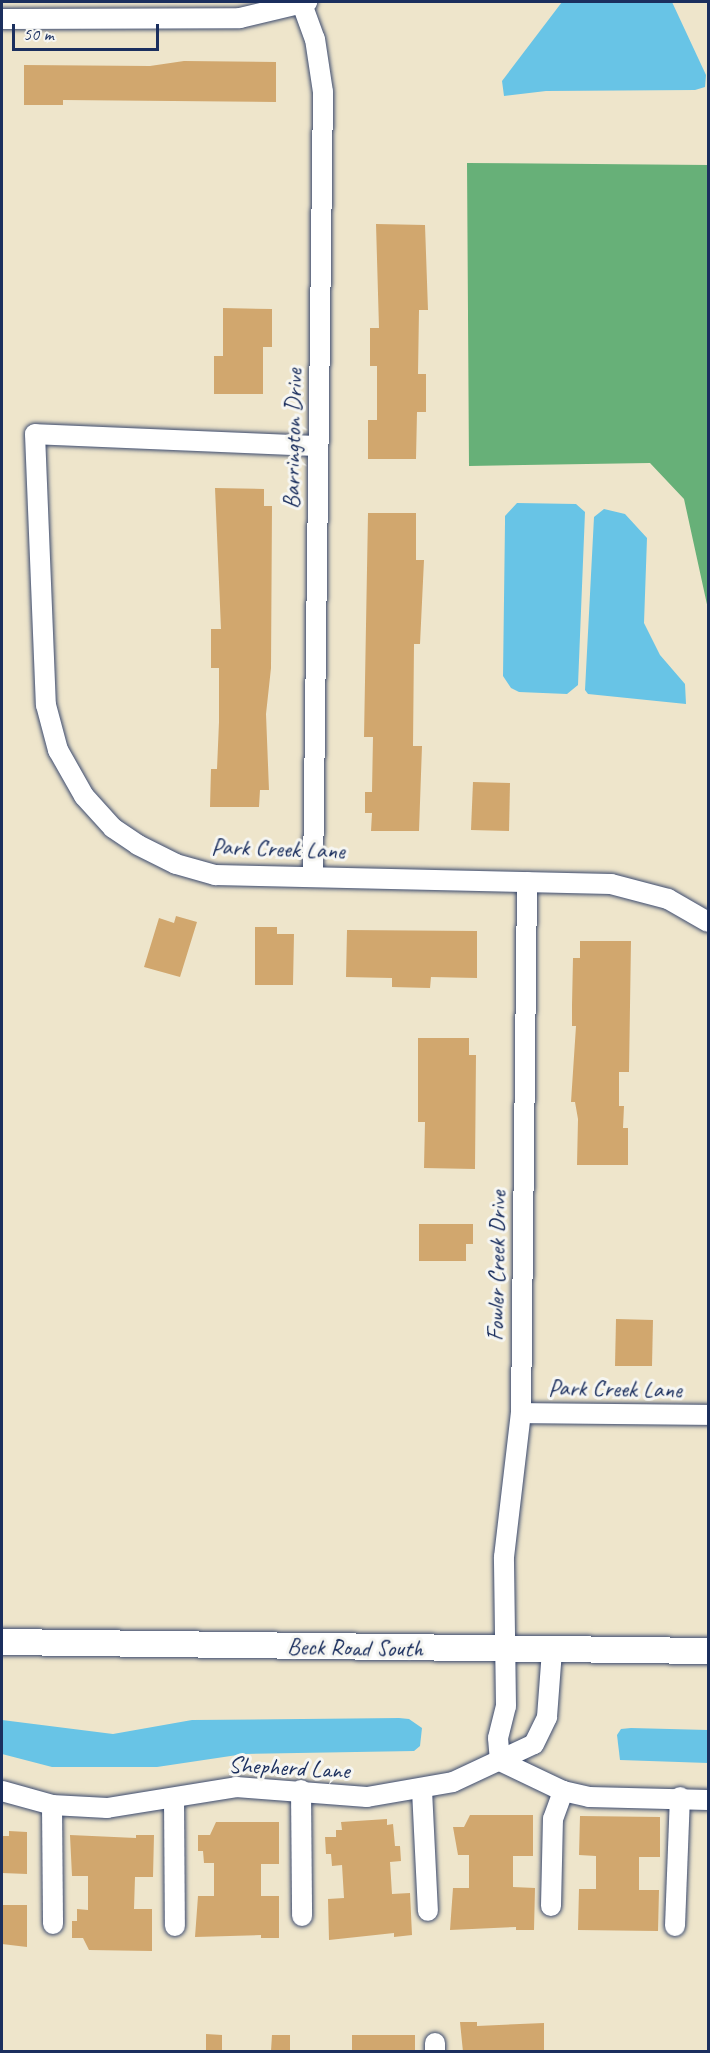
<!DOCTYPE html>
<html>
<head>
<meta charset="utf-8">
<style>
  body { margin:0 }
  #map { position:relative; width:710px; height:2053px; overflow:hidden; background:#eee5cb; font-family:Caveat,sans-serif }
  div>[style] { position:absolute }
  .forest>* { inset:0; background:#67b078 }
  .water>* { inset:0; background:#68c4e6 }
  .building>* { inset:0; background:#d1a76e }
  .roads { filter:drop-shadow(0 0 2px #3b4a6e) drop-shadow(0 0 2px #3b4a6e) }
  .minor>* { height:20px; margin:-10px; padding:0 10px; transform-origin:10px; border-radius:10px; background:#fff }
  .major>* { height:26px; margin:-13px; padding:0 13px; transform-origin:13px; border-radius:13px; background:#fff }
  span { translate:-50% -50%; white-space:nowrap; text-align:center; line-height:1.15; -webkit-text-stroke:6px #f6f6f2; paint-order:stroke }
  .street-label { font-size:24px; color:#1b2f5e }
  .frame { position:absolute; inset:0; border:3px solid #1b2f5e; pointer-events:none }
  .scale { position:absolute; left:12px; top:24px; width:147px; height:27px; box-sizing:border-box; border:3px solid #1b2f5e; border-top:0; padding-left:8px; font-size:18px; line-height:21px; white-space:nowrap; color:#1b2f5e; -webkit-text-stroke:4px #f6f6f2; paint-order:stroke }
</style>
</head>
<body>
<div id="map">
  <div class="forest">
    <i style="clip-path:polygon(467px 163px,708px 165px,708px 609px,684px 499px,650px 463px,469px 466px)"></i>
  </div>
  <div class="water">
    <i style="clip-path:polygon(562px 2px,672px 2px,706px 75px,705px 87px,695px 90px,546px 91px,504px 96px,502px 81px)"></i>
    <i style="clip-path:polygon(517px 503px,576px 504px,585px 512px,578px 685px,567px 694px,519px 692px,511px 688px,503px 676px,505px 522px,505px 516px)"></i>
    <i style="clip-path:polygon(604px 509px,625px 514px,647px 538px,644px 623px,660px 655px,685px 684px,686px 704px,588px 694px,585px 690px,594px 517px)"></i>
    <i style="clip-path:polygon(399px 1718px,409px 1719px,422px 1728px,420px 1746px,414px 1751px,244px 1754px,157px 1767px,52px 1767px,2px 1754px,2px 1720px,113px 1734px,192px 1720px)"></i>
    <i style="clip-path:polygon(631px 1728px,708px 1730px,708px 1763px,620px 1760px,617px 1735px,621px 1729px)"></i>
  </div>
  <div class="building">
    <i style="clip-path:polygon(184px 61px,276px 62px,276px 102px,63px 100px,63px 105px,24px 105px,24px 65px,150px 66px)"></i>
    <i style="clip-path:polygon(376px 224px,425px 225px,428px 310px,419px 310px,418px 374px,426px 374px,426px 412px,417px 412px,416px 459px,368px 459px,368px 420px,377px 420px,377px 366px,370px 366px,370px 328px,379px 328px)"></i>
    <i style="clip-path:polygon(223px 308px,272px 309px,272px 347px,263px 347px,263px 394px,214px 394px,214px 356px,223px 356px)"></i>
    <i style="clip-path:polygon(215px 488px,264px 489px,264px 506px,272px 506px,271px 668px,266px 714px,269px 790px,260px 790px,259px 807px,210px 807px,211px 769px,217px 769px,219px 722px,219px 668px,211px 668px,211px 629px,221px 629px)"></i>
    <i style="clip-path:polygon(368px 513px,416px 513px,416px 560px,424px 560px,420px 644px,414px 644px,413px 746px,422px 746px,419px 831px,371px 831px,372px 813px,365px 813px,365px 792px,372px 792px,373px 737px,364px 737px)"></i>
    <i style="clip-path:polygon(473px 782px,510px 783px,509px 831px,471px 830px)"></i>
    <i style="clip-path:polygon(176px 916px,197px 922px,180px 977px,144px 967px,159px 918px,174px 923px)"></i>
    <i style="clip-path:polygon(255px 927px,277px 927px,277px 934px,294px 934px,293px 985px,255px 985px)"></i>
    <i style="clip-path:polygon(347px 930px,477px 931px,477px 978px,431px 977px,430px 988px,392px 987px,392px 978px,346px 977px)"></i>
    <i style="clip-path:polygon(580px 941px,631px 941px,629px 1072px,619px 1072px,619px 1106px,624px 1106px,623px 1128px,628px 1128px,628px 1165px,577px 1165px,578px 1119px,575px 1102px,571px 1102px,576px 1026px,572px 1026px,572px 1005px,573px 958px,580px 958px)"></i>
    <i style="clip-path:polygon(418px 1038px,469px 1038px,469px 1055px,476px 1055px,475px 1169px,424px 1168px,425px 1122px,418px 1122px)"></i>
    <i style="clip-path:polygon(419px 1224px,473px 1224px,473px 1244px,466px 1244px,466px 1261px,419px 1261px)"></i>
    <i style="clip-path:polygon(616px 1319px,653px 1320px,652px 1366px,615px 1366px)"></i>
    <i style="clip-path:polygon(470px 1815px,533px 1815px,533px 1856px,513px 1856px,513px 1887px,535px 1888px,534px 1930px,516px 1930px,516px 1927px,450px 1930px,453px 1888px,469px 1888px,469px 1855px,458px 1855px,453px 1827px,464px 1827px)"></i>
    <i style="clip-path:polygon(580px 1816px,660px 1817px,660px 1857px,639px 1857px,639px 1890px,659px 1890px,658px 1931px,578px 1930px,579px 1889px,596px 1889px,596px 1856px,579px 1855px)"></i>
    <i style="clip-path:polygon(387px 1819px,387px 1825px,393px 1824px,395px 1846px,400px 1846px,401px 1861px,390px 1862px,392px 1894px,410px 1893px,412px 1935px,394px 1937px,394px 1933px,329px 1940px,328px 1899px,344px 1898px,342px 1865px,332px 1866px,331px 1854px,326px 1854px,325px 1837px,336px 1837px,336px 1830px,342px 1830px,341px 1822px)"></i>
    <i style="clip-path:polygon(216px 1822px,279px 1822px,279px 1864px,261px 1864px,261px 1896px,279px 1896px,279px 1938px,261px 1938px,261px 1935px,195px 1937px,198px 1896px,214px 1896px,214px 1863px,204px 1863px,203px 1851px,198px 1851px,198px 1835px,210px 1835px)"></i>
    <i style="clip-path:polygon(9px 1831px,27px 1832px,27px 1874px,2px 1873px,2px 1836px,9px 1836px)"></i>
    <i style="clip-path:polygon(70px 1835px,136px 1838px,136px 1835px,154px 1835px,153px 1877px,135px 1877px,134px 1909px,152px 1909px,152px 1951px,89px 1950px,83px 1938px,72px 1938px,72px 1921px,77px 1921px,77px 1909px,88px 1910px,88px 1876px,72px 1876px)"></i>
    <i style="clip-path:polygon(2px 1905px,27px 1905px,27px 1947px,2px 1944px)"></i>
    <i style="clip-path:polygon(460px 2022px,477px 2022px,477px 2026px,544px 2023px,544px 2052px,463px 2052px)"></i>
    <i style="clip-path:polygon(206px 2034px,222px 2035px,222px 2051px,206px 2051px)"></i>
    <i style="clip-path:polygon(272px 2035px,290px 2035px,290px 2051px,271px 2051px)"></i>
    <i style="clip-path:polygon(352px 2035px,415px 2035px,415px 2052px,352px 2052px)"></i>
  </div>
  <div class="roads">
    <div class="minor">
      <i style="left:302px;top:4px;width:37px;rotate:70deg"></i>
      <i style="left:315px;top:39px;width:54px;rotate:81.4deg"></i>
      <i style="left:323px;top:92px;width:785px;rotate:90.73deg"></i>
      <i style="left:2px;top:19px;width:238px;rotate:-0.2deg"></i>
      <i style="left:240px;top:18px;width:69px;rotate:-13.4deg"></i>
      <i style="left:318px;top:446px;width:283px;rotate:-177.6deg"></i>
      <i style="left:35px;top:434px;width:271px;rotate:87.7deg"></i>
      <i style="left:46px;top:705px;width:47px;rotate:75.1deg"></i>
      <i style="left:58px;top:750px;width:53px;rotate:60.5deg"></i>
      <i style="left:84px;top:796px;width:43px;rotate:47.8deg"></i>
      <i style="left:113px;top:828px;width:30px;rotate:34deg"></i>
      <i style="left:138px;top:845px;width:42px;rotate:26.6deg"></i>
      <i style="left:176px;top:864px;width:41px;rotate:15.8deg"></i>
      <i style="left:215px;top:875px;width:396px;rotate:1.3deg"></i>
      <i style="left:611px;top:884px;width:59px;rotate:14.7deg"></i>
      <i style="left:668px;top:899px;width:46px;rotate:29.9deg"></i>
      <i style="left:521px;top:1413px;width:187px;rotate:0.6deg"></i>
      <i style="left:500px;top:1761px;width:23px;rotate:-95deg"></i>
      <i style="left:498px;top:1738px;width:33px;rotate:-76deg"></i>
      <i style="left:506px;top:1706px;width:149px;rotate:-90.8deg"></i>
      <i style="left:504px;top:1557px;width:145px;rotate:-83.3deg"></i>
      <i style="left:521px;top:1413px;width:531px;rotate:-89.35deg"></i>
      <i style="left:500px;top:1761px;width:70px;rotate:25.5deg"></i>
      <i style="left:563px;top:1791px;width:27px;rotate:13deg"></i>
      <i style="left:589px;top:1797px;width:119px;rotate:1.4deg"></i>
      <i style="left:301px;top:1790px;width:126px;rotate:89.5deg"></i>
      <i style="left:422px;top:1790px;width:121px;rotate:87.2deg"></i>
      <i style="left:2px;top:1791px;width:52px;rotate:15.6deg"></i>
      <i style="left:52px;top:1805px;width:55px;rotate:3.1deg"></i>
      <i style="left:107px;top:1808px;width:131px;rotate:-9.2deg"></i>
      <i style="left:236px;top:1787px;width:131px;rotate:4.4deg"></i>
      <i style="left:367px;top:1797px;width:87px;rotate:-9.9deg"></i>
      <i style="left:453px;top:1782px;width:89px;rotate:-25.1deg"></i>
      <i style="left:534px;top:1744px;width:30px;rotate:-64deg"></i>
      <i style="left:547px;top:1717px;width:66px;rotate:-85.7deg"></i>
      <i style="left:174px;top:1798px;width:128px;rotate:89.6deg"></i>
      <i style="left:52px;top:1805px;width:119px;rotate:89.5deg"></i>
      <i style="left:551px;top:1906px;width:87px;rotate:-88.7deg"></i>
      <i style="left:553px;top:1819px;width:30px;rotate:-70deg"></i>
      <i style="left:675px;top:1926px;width:129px;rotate:-87.8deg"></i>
      <i style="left:435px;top:2052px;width:9px;rotate:-90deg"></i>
    </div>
    <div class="major">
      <i style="left:2px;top:1642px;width:706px;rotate:0.73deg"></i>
    </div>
  </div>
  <div class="street-label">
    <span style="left:293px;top:439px;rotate:-89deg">Barrington Drive</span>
    <span style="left:278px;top:849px;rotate:2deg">Park Creek Lane</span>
    <span style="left:497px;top:1266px;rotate:-89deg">Fowler Creek Drive</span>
    <span style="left:615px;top:1389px;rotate:1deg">Park Creek Lane</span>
    <span style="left:355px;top:1648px;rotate:1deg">Beck Road South</span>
    <span style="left:289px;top:1768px;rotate:3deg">Shepherd Lane</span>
  </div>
  <div class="frame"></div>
  <div class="scale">50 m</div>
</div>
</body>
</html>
